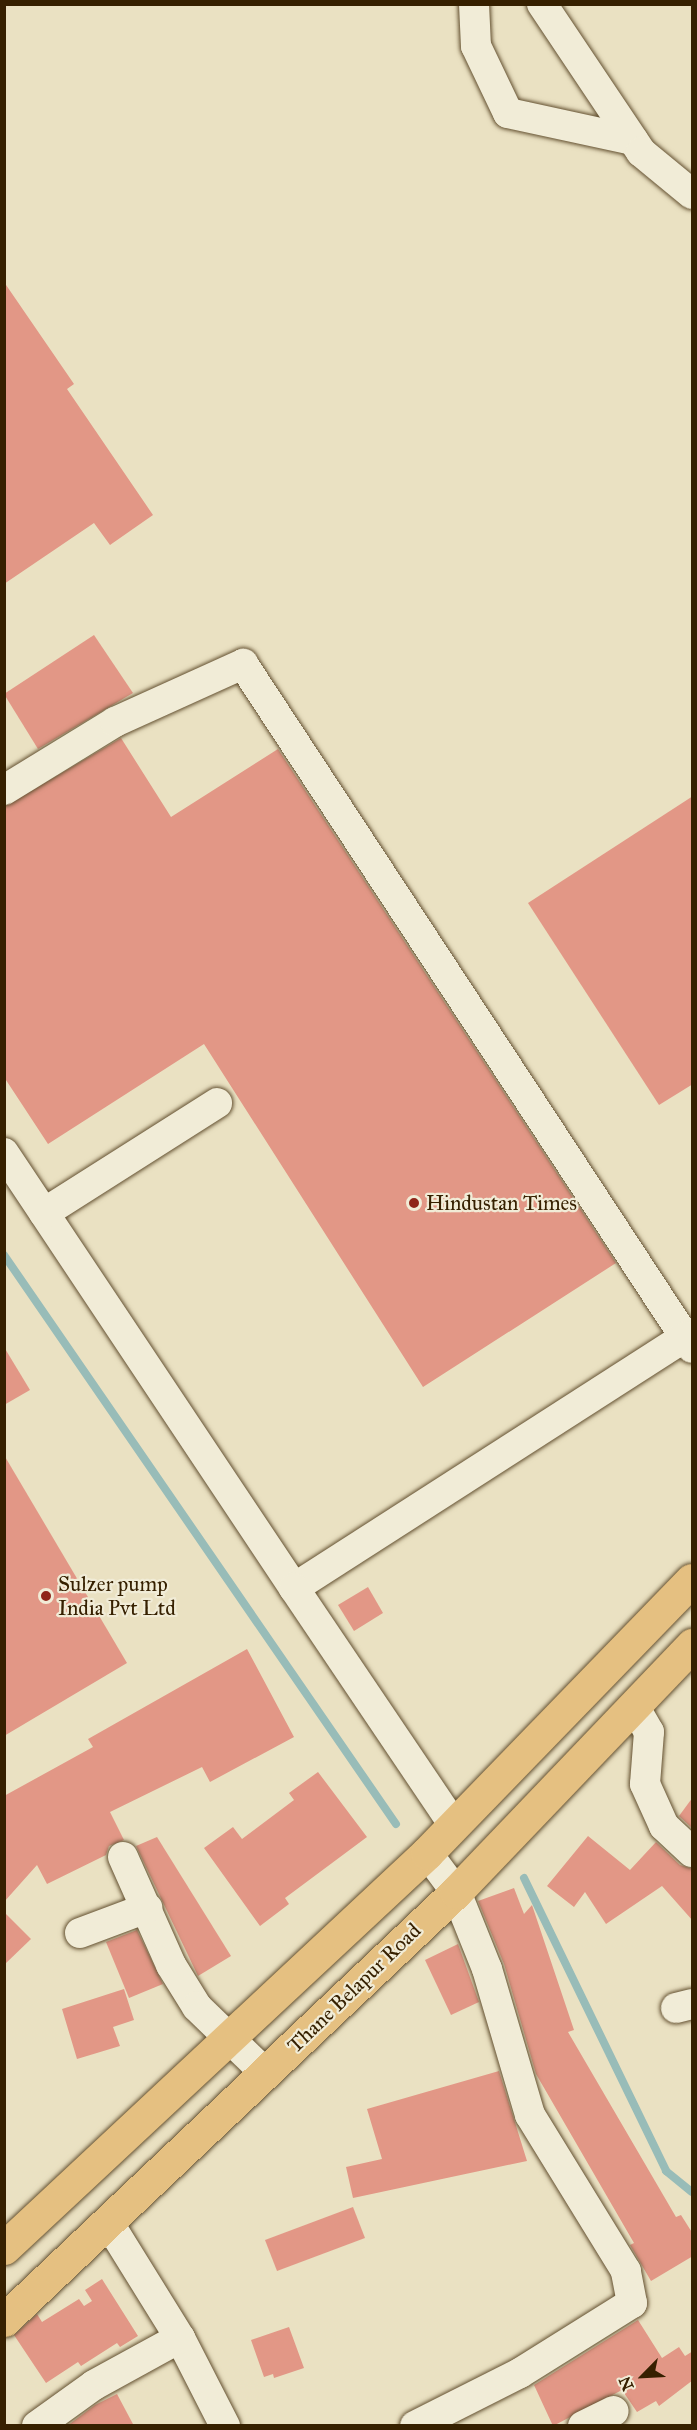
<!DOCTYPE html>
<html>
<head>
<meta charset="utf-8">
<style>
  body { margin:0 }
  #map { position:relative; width:697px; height:2430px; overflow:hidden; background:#eae1c2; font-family:"IM FELL Great Primer",serif }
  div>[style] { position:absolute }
  .stream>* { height:8px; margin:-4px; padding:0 4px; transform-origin:4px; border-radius:4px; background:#98bcb8 }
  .building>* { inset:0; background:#e29786 }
  .roads { filter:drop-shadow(0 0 2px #635030) drop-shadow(0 0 2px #635030) }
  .minor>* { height:30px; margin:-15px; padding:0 15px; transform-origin:15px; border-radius:15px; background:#f1ecd7 }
  .major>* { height:33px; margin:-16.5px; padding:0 16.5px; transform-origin:16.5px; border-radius:16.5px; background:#e5c081 }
  .dots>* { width:16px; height:16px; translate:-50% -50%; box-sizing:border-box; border:3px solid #f1ecd7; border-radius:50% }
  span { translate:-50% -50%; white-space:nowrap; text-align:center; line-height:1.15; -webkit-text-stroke:4.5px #f1ecd7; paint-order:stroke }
  .poi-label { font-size:21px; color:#362000 }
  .left { translate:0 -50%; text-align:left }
  .street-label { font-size:21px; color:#362000 }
  .frame { position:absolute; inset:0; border:6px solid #362000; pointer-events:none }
  .north { position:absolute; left:613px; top:2346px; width:60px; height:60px; -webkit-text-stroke:4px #f1ecd7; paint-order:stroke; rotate:246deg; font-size:16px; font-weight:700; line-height:24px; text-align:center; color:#362000 }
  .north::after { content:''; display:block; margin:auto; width:21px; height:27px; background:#362000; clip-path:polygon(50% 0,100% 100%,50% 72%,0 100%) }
</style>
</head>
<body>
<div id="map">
  <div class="stream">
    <i style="left:4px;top:1255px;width:691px;rotate:55.44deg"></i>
    <i style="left:524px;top:1878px;width:326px;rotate:64.1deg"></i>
    <i style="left:666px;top:2171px;width:33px;rotate:39deg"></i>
  </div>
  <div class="building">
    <i style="clip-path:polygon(4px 282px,74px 384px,67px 389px,153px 515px,110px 545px,94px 523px,4px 584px)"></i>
    <i style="clip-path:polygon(94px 635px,133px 693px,38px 749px,4px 694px)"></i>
    <i style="clip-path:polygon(121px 738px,171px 817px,278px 749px,616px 1263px,423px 1387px,204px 1044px,48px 1144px,4px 1077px,4px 807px)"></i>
    <i style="clip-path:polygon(693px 796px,693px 1084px,659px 1105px,528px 903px)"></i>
    <i style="clip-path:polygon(4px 1347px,30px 1390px,4px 1405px)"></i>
    <i style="clip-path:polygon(4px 1455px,127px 1663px,4px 1736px)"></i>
    <i style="clip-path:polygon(368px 1587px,383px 1613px,354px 1631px,338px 1605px)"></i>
    <i style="clip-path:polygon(247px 1649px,294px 1737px,210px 1782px,202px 1767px,110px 1812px,124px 1840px,109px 1846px,106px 1855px,47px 1884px,37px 1865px,4px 1902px,4px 1796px,93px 1747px,88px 1739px)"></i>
    <i style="clip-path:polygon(318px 1772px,367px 1837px,285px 1898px,289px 1904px,260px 1926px,204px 1848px,233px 1827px,242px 1839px,294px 1800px,289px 1793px)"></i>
    <i style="clip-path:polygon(693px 1797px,693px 1829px,679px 1816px)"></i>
    <i style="clip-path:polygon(588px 1836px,630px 1870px,656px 1842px,680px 1865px,693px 1869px,693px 1921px,662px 1886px,606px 1924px,585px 1892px,574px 1907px,547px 1886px)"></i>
    <i style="clip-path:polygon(157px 1837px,231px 1956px,198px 1976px,136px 1846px)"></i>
    <i style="clip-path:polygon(514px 1888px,524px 1914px,532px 1905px,574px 2030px,568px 2032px,676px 2217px,681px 2215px,693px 2234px,693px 2256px,651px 2281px,630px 2245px,634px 2243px,536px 2074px,504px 1964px,478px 1901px)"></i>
    <i style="clip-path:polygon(4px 1912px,31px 1939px,4px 1965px)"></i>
    <i style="clip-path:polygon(137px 1930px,163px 1984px,129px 1998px,106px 1942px)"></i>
    <i style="clip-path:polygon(458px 1944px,479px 2002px,451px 2015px,425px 1960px)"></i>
    <i style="clip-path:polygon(124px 1989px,134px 2020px,113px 2027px,120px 2046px,77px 2059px,62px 2009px)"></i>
    <i style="clip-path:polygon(499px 2071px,527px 2161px,353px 2198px,346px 2167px,382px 2159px,367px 2109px)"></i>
    <i style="clip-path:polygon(353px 2207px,365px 2238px,277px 2271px,265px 2240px)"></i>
    <i style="clip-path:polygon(102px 2279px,138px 2336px,120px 2347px,117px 2343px,81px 2366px,78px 2362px,46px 2383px,14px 2335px,37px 2314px,42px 2322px,79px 2299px,84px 2306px,92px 2301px,85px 2290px)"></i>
    <i style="clip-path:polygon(638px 2320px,662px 2358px,679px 2347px,685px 2356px,693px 2351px,693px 2380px,659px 2406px,656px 2401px,637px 2412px,622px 2390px,553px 2426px,534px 2385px)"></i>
    <i style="clip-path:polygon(289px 2327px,304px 2368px,274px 2378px,273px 2374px,264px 2377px,251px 2340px)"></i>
    <i style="clip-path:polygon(117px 2394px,134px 2426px,67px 2426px,95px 2405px)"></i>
  </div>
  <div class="roads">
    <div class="minor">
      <i style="left:474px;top:4px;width:42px;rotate:87.3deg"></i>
      <i style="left:476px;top:46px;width:74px;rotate:64.5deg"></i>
      <i style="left:508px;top:113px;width:128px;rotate:12.2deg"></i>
      <i style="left:542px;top:4px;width:178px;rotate:56.2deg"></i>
      <i style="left:641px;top:152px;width:66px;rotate:39.5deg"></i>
      <i style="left:4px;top:790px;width:130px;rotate:-31.5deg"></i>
      <i style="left:115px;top:722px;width:141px;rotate:-24.4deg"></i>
      <i style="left:243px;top:664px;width:818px;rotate:56.72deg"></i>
      <i style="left:4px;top:1153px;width:523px;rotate:56.31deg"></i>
      <i style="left:294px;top:1588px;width:465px;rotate:-32.7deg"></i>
      <i style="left:44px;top:1213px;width:205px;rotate:-32.4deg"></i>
      <i style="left:294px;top:1588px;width:286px;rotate:56deg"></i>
      <i style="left:634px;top:1706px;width:30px;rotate:60deg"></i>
      <i style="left:649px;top:1732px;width:52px;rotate:94.4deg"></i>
      <i style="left:645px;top:1784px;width:46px;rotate:65.7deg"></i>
      <i style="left:664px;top:1826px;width:38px;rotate:43deg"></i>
      <i style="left:123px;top:1857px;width:118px;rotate:66deg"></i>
      <i style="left:171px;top:1965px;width:49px;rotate:58.2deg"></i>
      <i style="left:197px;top:2007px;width:95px;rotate:44.1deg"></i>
      <i style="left:80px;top:1933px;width:72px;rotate:-20.5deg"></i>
      <i style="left:676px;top:2008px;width:16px;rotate:-14deg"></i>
      <i style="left:108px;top:2222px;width:137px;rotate:58.2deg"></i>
      <i style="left:180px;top:2338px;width:99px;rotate:62.9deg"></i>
      <i style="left:37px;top:2426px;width:70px;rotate:-35.7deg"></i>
      <i style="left:94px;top:2385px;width:98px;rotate:-28.7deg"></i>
      <i style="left:415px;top:2426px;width:118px;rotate:-26.8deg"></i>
      <i style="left:520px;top:2373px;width:132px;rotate:-32deg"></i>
      <i style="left:632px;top:2303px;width:33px;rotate:-101deg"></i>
      <i style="left:626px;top:2271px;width:183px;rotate:-121.6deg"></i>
      <i style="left:530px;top:2115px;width:152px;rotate:-106.4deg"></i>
      <i style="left:487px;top:1969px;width:83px;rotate:-111.9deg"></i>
      <i style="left:456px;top:1892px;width:49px;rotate:-126.6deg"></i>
      <i style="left:583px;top:2426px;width:34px;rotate:-26deg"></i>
    </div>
    <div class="major">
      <i style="left:4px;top:2248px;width:579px;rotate:-43.04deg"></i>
      <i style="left:427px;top:1853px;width:380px;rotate:-45.9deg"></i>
      <i style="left:4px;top:2320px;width:622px;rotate:-43.44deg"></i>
      <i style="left:456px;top:1892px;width:342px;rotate:-46.3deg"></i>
    </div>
  </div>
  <div class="dots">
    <i style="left:414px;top:1203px;background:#8f2418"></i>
    <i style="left:46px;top:1596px;background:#8f2418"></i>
  </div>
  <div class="poi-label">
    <span class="left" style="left:426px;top:1203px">Hindustan Times</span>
    <span class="left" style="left:58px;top:1596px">Sulzer pump<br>India Pvt Ltd</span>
  </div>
  <div class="street-label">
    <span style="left:354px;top:1988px;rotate:-44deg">Thane Belapur Road</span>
  </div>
  <div class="frame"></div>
  <div class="north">N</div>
</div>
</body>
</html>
